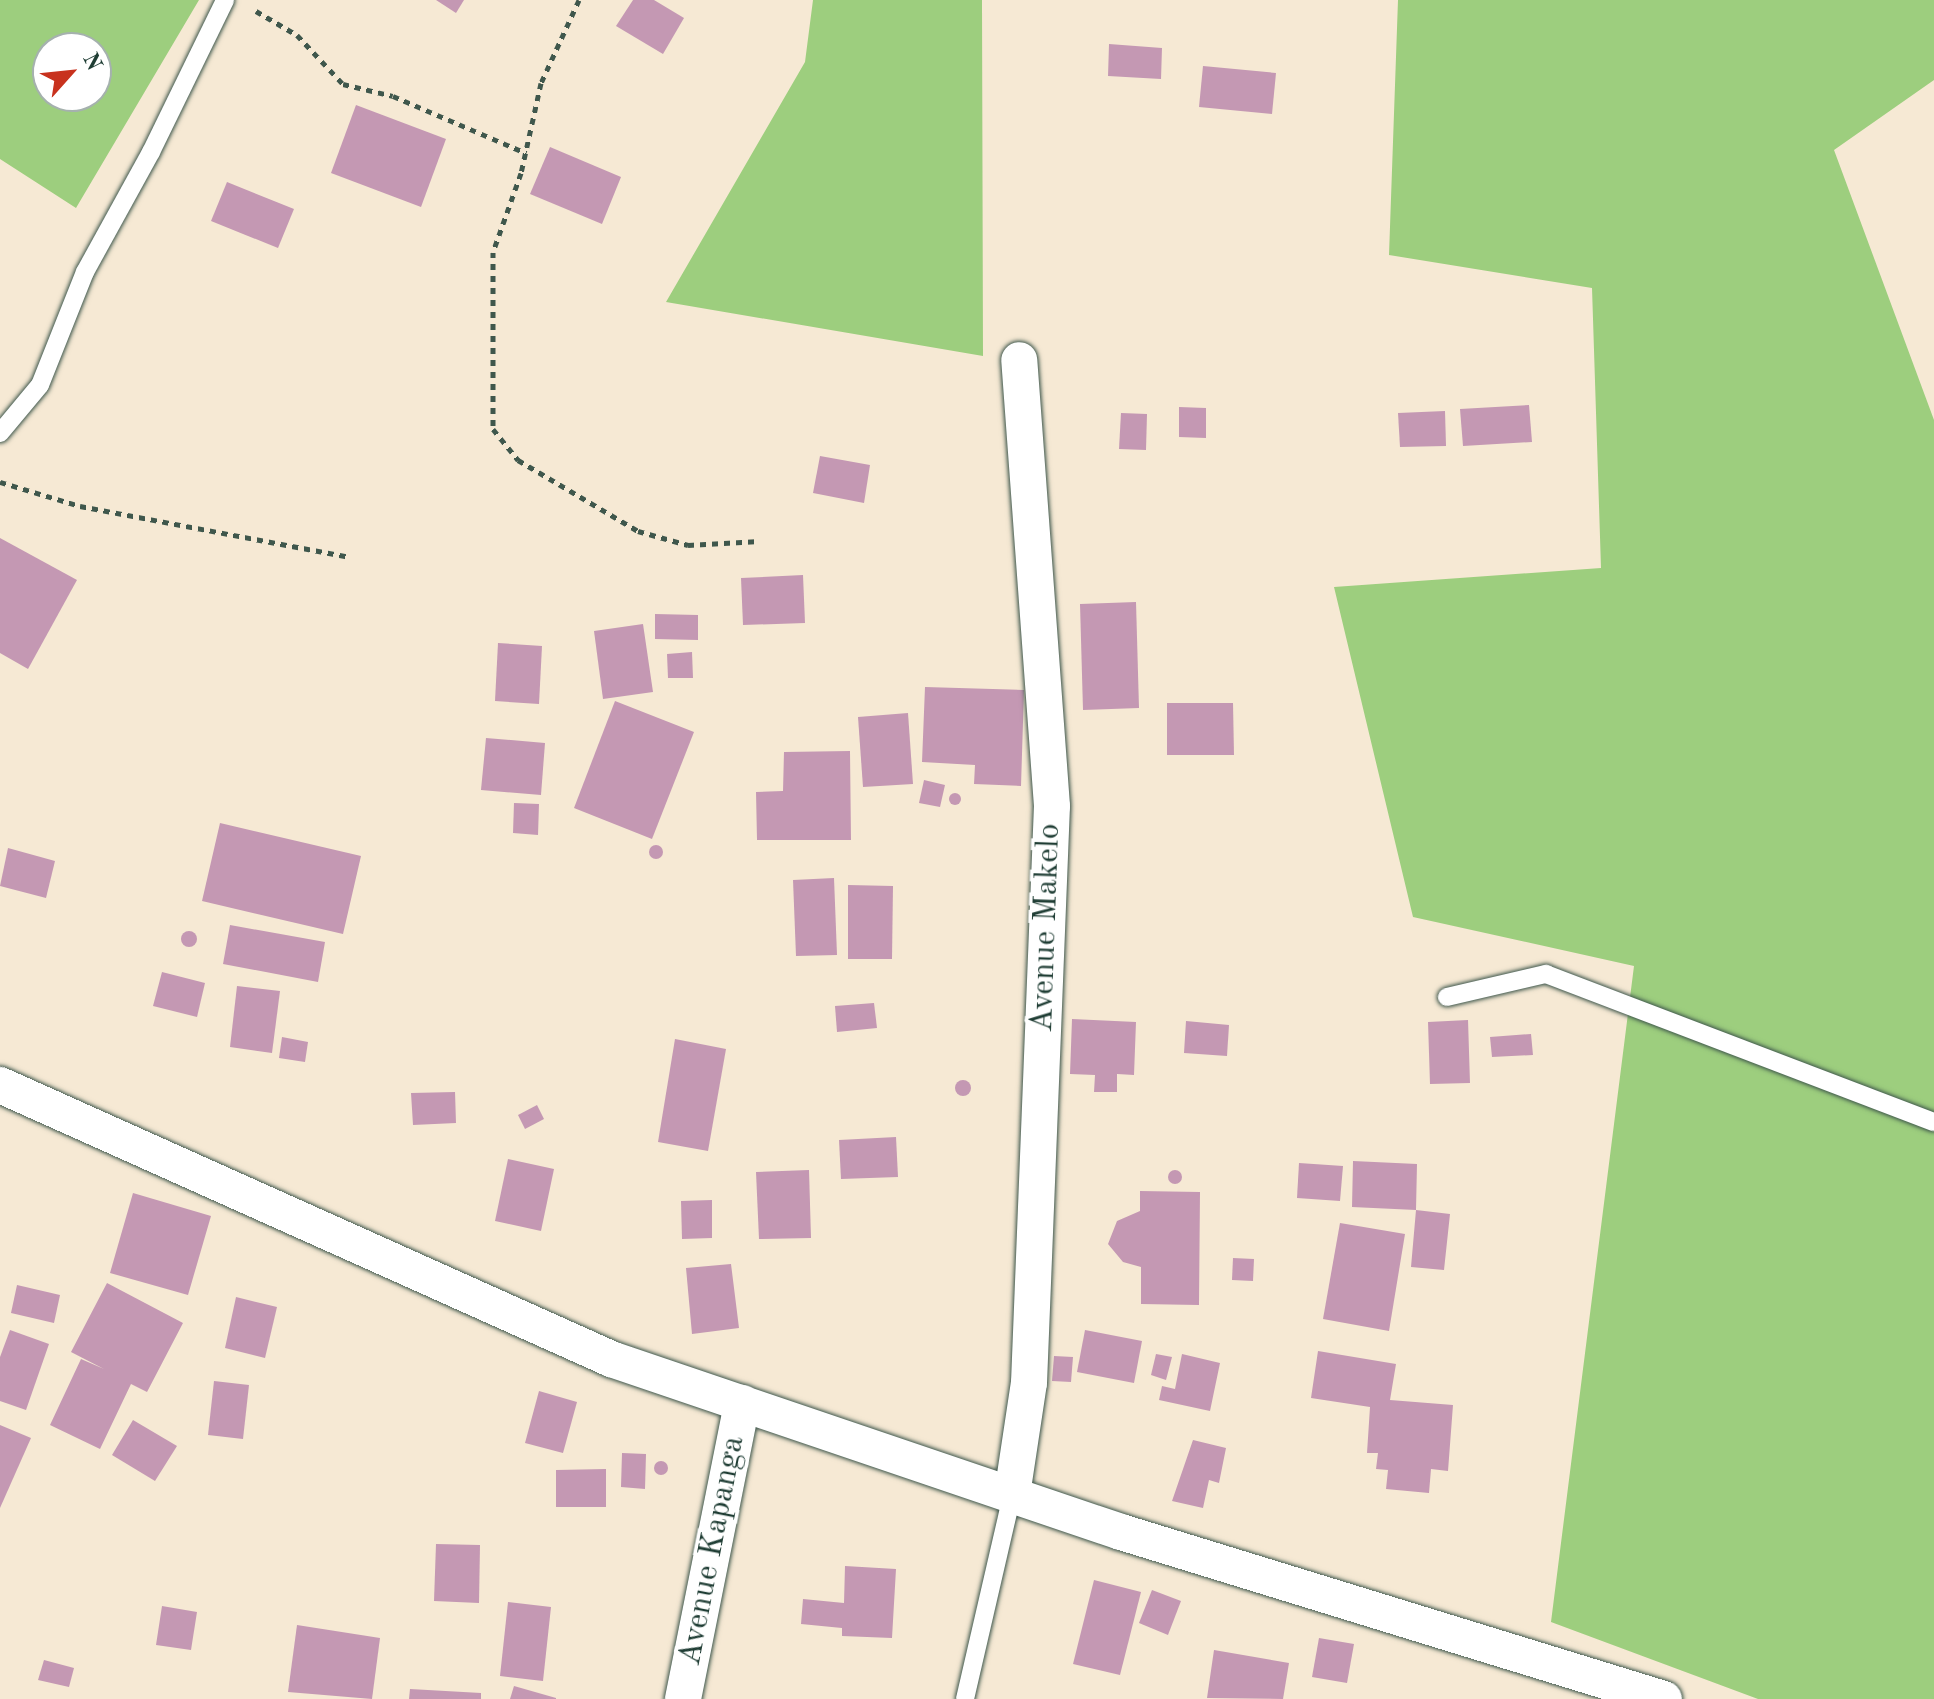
<!DOCTYPE html>
<html>
<head>
<meta charset="utf-8">
<style>
  body { margin:0 }
  #map { position:relative; width:1934px; height:1699px; overflow:hidden; background:#f6e9d4; font-family:"Old Standard TT",serif }
  div>[style] { position:absolute }
  .green>* { inset:0; background:#9dce7e }
  .building>* { inset:0; background:#c498b3 }
  .round { border-radius:50% }
  .path>* { height:5px; margin-top:-2.5px; transform-origin:0; background:repeating-linear-gradient(90deg,#3f574c 0 6px,transparent 0 12px) }
  .roads { filter:drop-shadow(0 0 2px #3f574c) drop-shadow(0 0 2px #3f574c) }
  .lane>* { height:18px; margin:-9px; padding:0 9px; transform-origin:9px; border-radius:9px; background:#fff }
  .street>* { height:36px; margin:-18px; padding:0 18px; transform-origin:18px; border-radius:18px; background:#fff }
  span { translate:-50% -50%; white-space:nowrap; text-align:center; line-height:1.15; -webkit-text-stroke:7px #fff; paint-order:stroke }
  .street-label { font-size:32px; color:#1f3d34 }
  .north { position:absolute; left:32px; top:32px; width:80px; height:80px; box-sizing:border-box; background:#fff; border:2px solid #a5b1ae; border-radius:50%; rotate:63deg; font-size:22px; font-weight:700; line-height:32px; text-align:center; color:#1f3d34 }
  .north::after { content:''; display:block; margin:auto; width:28px; height:36px; background:#c8321e; clip-path:polygon(50% 0,100% 100%,50% 72%,0 100%) }
</style>
</head>
<body>
<div id="map">
  <div class="green">
    <i style="clip-path:polygon(evenodd,0 0,199px 0,76px 208px,0 159px,0 0,96px 48px,96px 96px,48px 96px,48px 48px,96px 48px)"></i>
    <i style="clip-path:polygon(813px 0,982px 0,983px 356px,666px 302px,805px 62px)"></i>
    <i style="clip-path:polygon(1398px 0,1934px 0,1934px 80px,1834px 150px,1934px 420px,1934px 1699px,1758px 1699px,1551px 1622px,1634px 966px,1413px 917px,1334px 587px,1601px 568px,1592px 288px,1389px 255px)"></i>
  </div>
  <div class="building">
    <i style="clip-path:polygon(436px 0,464px 0,456px 13px)"></i>
    <i style="clip-path:polygon(633px 0,654px 0,684px 18px,663px 54px,616px 26px)"></i>
    <i style="clip-path:polygon(1109px 44px,1162px 48px,1161px 79px,1108px 76px)"></i>
    <i style="clip-path:polygon(1203px 66px,1276px 73px,1272px 114px,1199px 107px)"></i>
    <i style="clip-path:polygon(356px 105px,446px 139px,421px 207px,331px 173px)"></i>
    <i style="clip-path:polygon(550px 147px,621px 177px,602px 224px,530px 194px)"></i>
    <i style="clip-path:polygon(227px 182px,294px 209px,278px 248px,211px 221px)"></i>
    <i style="clip-path:polygon(1529px 405px,1532px 442px,1463px 446px,1460px 409px)"></i>
    <i style="clip-path:polygon(1179px 407px,1206px 408px,1206px 438px,1179px 437px)"></i>
    <i style="clip-path:polygon(1445px 411px,1446px 446px,1400px 447px,1398px 413px)"></i>
    <i style="clip-path:polygon(1121px 413px,1147px 414px,1146px 450px,1119px 449px)"></i>
    <i style="clip-path:polygon(820px 456px,870px 465px,864px 503px,813px 493px)"></i>
    <i style="clip-path:polygon(0 538px,77px 580px,28px 669px,0 653px)"></i>
    <i style="clip-path:polygon(803px 575px,805px 623px,743px 625px,741px 578px)"></i>
    <i style="clip-path:polygon(1136px 602px,1139px 708px,1083px 710px,1080px 604px)"></i>
    <i style="clip-path:polygon(655px 614px,698px 615px,698px 640px,655px 639px)"></i>
    <i style="clip-path:polygon(643px 624px,653px 692px,603px 699px,594px 631px)"></i>
    <i style="clip-path:polygon(498px 643px,542px 646px,539px 704px,495px 701px)"></i>
    <i style="clip-path:polygon(692px 652px,693px 678px,668px 678px,667px 654px)"></i>
    <i style="clip-path:polygon(925px 687px,1024px 690px,1021px 786px,974px 784px,975px 765px,922px 762px)"></i>
    <i style="clip-path:polygon(615px 701px,694px 732px,652px 839px,574px 808px)"></i>
    <i style="clip-path:polygon(1167px 703px,1233px 703px,1234px 755px,1167px 755px)"></i>
    <i style="clip-path:polygon(908px 713px,913px 784px,863px 787px,858px 717px)"></i>
    <i style="clip-path:polygon(486px 738px,545px 743px,541px 795px,481px 790px)"></i>
    <i style="clip-path:polygon(850px 751px,851px 840px,757px 840px,756px 792px,783px 791px,784px 752px)"></i>
    <i style="clip-path:polygon(924px 780px,945px 785px,940px 807px,919px 803px)"></i>
    <i class="round" style="left:949px;top:793px;width:12px;height:12px"></i>
    <i style="clip-path:polygon(514px 803px,539px 804px,538px 835px,513px 833px)"></i>
    <i style="clip-path:polygon(220px 823px,361px 856px,343px 934px,202px 901px)"></i>
    <i class="round" style="left:649px;top:845px;width:14px;height:14px"></i>
    <i style="clip-path:polygon(8px 848px,55px 861px,46px 898px,0 886px)"></i>
    <i style="clip-path:polygon(834px 878px,837px 955px,796px 956px,793px 880px)"></i>
    <i style="clip-path:polygon(848px 885px,893px 886px,892px 959px,848px 959px)"></i>
    <i style="clip-path:polygon(230px 925px,325px 942px,318px 982px,223px 964px)"></i>
    <i class="round" style="left:181px;top:931px;width:16px;height:16px"></i>
    <i style="clip-path:polygon(162px 972px,205px 983px,197px 1017px,153px 1006px)"></i>
    <i style="clip-path:polygon(237px 986px,280px 991px,272px 1053px,230px 1047px)"></i>
    <i style="clip-path:polygon(874px 1003px,877px 1028px,837px 1032px,835px 1006px)"></i>
    <i style="clip-path:polygon(1072px 1019px,1136px 1022px,1134px 1075px,1117px 1074px,1117px 1092px,1094px 1092px,1095px 1075px,1070px 1074px)"></i>
    <i style="clip-path:polygon(1468px 1020px,1470px 1083px,1430px 1084px,1428px 1022px)"></i>
    <i style="clip-path:polygon(1186px 1021px,1229px 1025px,1227px 1056px,1184px 1053px)"></i>
    <i style="clip-path:polygon(1531px 1034px,1533px 1055px,1492px 1057px,1490px 1037px)"></i>
    <i style="clip-path:polygon(282px 1037px,308px 1042px,305px 1062px,279px 1058px)"></i>
    <i style="clip-path:polygon(675px 1039px,726px 1049px,708px 1151px,658px 1142px)"></i>
    <i class="round" style="left:955px;top:1080px;width:16px;height:16px"></i>
    <i style="clip-path:polygon(455px 1092px,456px 1123px,413px 1125px,411px 1093px)"></i>
    <i style="clip-path:polygon(537px 1105px,544px 1119px,525px 1129px,518px 1115px)"></i>
    <i style="clip-path:polygon(896px 1137px,898px 1177px,841px 1179px,839px 1140px)"></i>
    <i style="clip-path:polygon(508px 1159px,554px 1169px,541px 1231px,495px 1221px)"></i>
    <i style="clip-path:polygon(1353px 1161px,1417px 1164px,1416px 1210px,1450px 1214px,1444px 1270px,1411px 1267px,1416px 1210px,1352px 1207px)"></i>
    <i style="clip-path:polygon(1299px 1163px,1343px 1166px,1340px 1201px,1297px 1198px)"></i>
    <i class="round" style="left:1168px;top:1170px;width:14px;height:14px"></i>
    <i style="clip-path:polygon(809px 1170px,811px 1238px,759px 1239px,756px 1172px)"></i>
    <i style="clip-path:polygon(1140px 1191px,1200px 1192px,1199px 1305px,1141px 1304px,1141px 1267px,1123px 1262px,1108px 1244px,1117px 1221px,1140px 1211px)"></i>
    <i style="clip-path:polygon(133px 1193px,211px 1216px,188px 1295px,110px 1273px)"></i>
    <i style="clip-path:polygon(712px 1200px,712px 1238px,682px 1239px,681px 1201px)"></i>
    <i style="clip-path:polygon(1340px 1223px,1405px 1234px,1389px 1331px,1323px 1319px)"></i>
    <i style="clip-path:polygon(1233px 1258px,1254px 1259px,1253px 1281px,1232px 1280px)"></i>
    <i style="clip-path:polygon(731px 1264px,739px 1328px,692px 1334px,686px 1268px)"></i>
    <i style="clip-path:polygon(107px 1283px,183px 1323px,147px 1392px,131px 1384px,100px 1449px,50px 1425px,81px 1359px,104px 1369px,71px 1352px)"></i>
    <i style="clip-path:polygon(17px 1285px,60px 1295px,54px 1323px,11px 1313px)"></i>
    <i style="clip-path:polygon(236px 1297px,277px 1307px,265px 1358px,225px 1348px)"></i>
    <i style="clip-path:polygon(10px 1330px,49px 1344px,26px 1410px,0 1401px,0 1357px)"></i>
    <i style="clip-path:polygon(1085px 1330px,1142px 1341px,1134px 1383px,1077px 1372px)"></i>
    <i style="clip-path:polygon(1318px 1351px,1396px 1364px,1390px 1400px,1453px 1405px,1448px 1471px,1431px 1469px,1429px 1493px,1386px 1489px,1388px 1470px,1376px 1469px,1378px 1453px,1367px 1453px,1370px 1407px,1311px 1398px)"></i>
    <i style="clip-path:polygon(1156px 1354px,1172px 1357px,1166px 1380px,1151px 1375px)"></i>
    <i style="clip-path:polygon(1182px 1354px,1220px 1363px,1210px 1411px,1159px 1400px,1162px 1386px,1175px 1389px)"></i>
    <i style="clip-path:polygon(1054px 1356px,1073px 1357px,1071px 1382px,1052px 1381px)"></i>
    <i style="clip-path:polygon(214px 1381px,249px 1385px,243px 1439px,208px 1435px)"></i>
    <i style="clip-path:polygon(539px 1391px,577px 1402px,563px 1453px,525px 1443px)"></i>
    <i style="clip-path:polygon(133px 1420px,177px 1446px,155px 1481px,112px 1455px)"></i>
    <i style="clip-path:polygon(0 1425px,31px 1438px,0 1508px)"></i>
    <i style="clip-path:polygon(1193px 1440px,1226px 1448px,1219px 1483px,1209px 1480px,1203px 1508px,1172px 1501px)"></i>
    <i style="clip-path:polygon(622px 1453px,646px 1454px,645px 1489px,621px 1487px)"></i>
    <i class="round" style="left:654px;top:1461px;width:14px;height:14px"></i>
    <i style="clip-path:polygon(606px 1469px,606px 1507px,556px 1507px,556px 1470px)"></i>
    <i style="clip-path:polygon(436px 1544px,480px 1545px,479px 1603px,434px 1601px)"></i>
    <i style="clip-path:polygon(845px 1566px,896px 1569px,892px 1638px,842px 1636px,842px 1628px,801px 1624px,803px 1599px,844px 1603px)"></i>
    <i style="clip-path:polygon(1094px 1580px,1141px 1592px,1120px 1675px,1073px 1664px)"></i>
    <i style="clip-path:polygon(1152px 1590px,1181px 1601px,1168px 1635px,1139px 1623px)"></i>
    <i style="clip-path:polygon(508px 1602px,551px 1607px,543px 1681px,500px 1676px)"></i>
    <i style="clip-path:polygon(162px 1606px,197px 1612px,191px 1650px,156px 1645px)"></i>
    <i style="clip-path:polygon(297px 1625px,380px 1638px,372px 1699px,288px 1692px)"></i>
    <i style="clip-path:polygon(1319px 1638px,1354px 1644px,1347px 1683px,1312px 1677px)"></i>
    <i style="clip-path:polygon(1214px 1650px,1289px 1663px,1283px 1699px,1207px 1698px)"></i>
    <i style="clip-path:polygon(44px 1660px,74px 1668px,69px 1687px,38px 1680px)"></i>
    <i style="clip-path:polygon(514px 1686px,556px 1698px,556px 1699px,510px 1699px)"></i>
    <i style="clip-path:polygon(410px 1689px,481px 1693px,481px 1699px,409px 1699px)"></i>
  </div>
  <div class="path">
    <i style="left:579px;top:0;width:91px;rotate:114.6deg"></i>
    <i style="left:541px;top:83px;width:92px;rotate:102.5deg"></i>
    <i style="left:521px;top:173px;width:84px;rotate:109.5deg"></i>
    <i style="left:493px;top:252px;width:177px;rotate:90deg"></i>
    <i style="left:493px;top:429px;width:40px;rotate:51deg"></i>
    <i style="left:518px;top:460px;width:139px;rotate:30.6deg"></i>
    <i style="left:638px;top:531px;width:52px;rotate:15.6deg"></i>
    <i style="left:688px;top:545px;width:72px;rotate:-3.2deg"></i>
    <i style="left:256px;top:11px;width:48px;rotate:30.3deg"></i>
    <i style="left:297px;top:35px;width:67px;rotate:46.8deg"></i>
    <i style="left:343px;top:84px;width:51px;rotate:13.5deg"></i>
    <i style="left:393px;top:96px;width:145px;rotate:23.2deg"></i>
    <i style="left:0;top:482px;width:84px;rotate:16.7deg"></i>
    <i style="left:80px;top:506px;width:275px;rotate:10.7deg"></i>
  </div>
  <div class="roads">
    <div class="lane">
      <i style="left:0;top:433px;width:62px;rotate:-50.2deg"></i>
      <i style="left:40px;top:385px;width:122px;rotate:-68.3deg"></i>
      <i style="left:85px;top:272px;width:137px;rotate:-61.2deg"></i>
      <i style="left:151px;top:152px;width:169px;rotate:-64deg"></i>
      <i style="left:1447px;top:997px;width:102px;rotate:-13.1deg"></i>
      <i style="left:1546px;top:974px;width:415px;rotate:20.9deg"></i>
      <i style="left:965px;top:1699px;width:209px;rotate:-77deg"></i>
    </div>
    <div class="street">
      <i style="left:0;top:1085px;width:670px;rotate:24.15deg"></i>
      <i style="left:611px;top:1359px;width:539px;rotate:18.74deg"></i>
      <i style="left:1121px;top:1532px;width:568px;rotate:17.1deg"></i>
      <i style="left:1012px;top:1495px;width:113px;rotate:-81.4deg"></i>
      <i style="left:1029px;top:1383px;width:577px;rotate:-87.72deg"></i>
      <i style="left:1052px;top:806px;width:447px;rotate:-94.2deg"></i>
      <i style="left:683px;top:1699px;width:302px;rotate:-78.7deg"></i>
    </div>
  </div>
  <div class="street-label">
    <span style="left:1047px;top:928px;rotate:-88deg">Avenue Makelo</span>
    <span style="left:713px;top:1551px;rotate:-79deg">Avenue Kapanga</span>
  </div>
  <div class="north">N</div>
</div>
</body>
</html>
